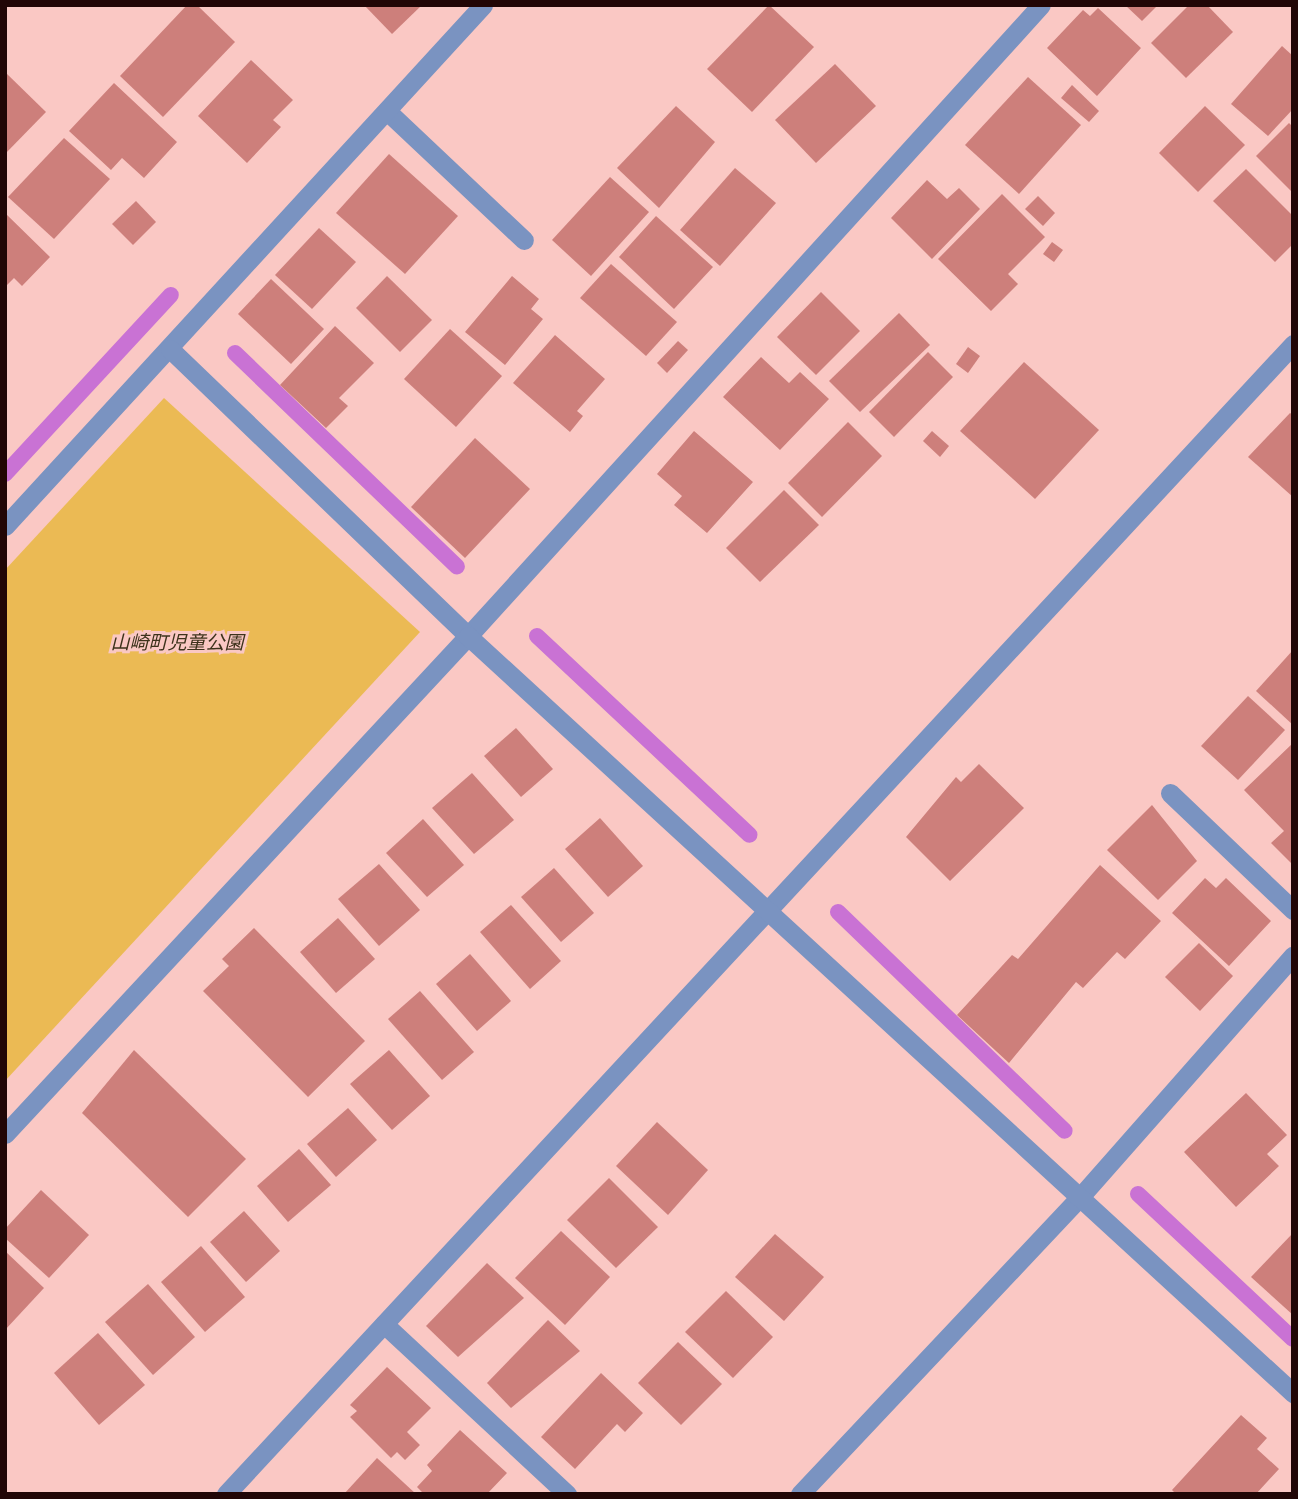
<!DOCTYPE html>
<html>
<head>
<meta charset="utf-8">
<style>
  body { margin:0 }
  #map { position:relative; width:1298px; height:1499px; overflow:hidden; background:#fac8c4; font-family:"PT Serif","Noto Sans JP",serif }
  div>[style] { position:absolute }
  .green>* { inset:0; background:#ebba54 }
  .stream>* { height:16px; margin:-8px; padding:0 8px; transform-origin:8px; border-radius:8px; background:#c972d4 }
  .building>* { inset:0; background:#cd7f7b }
  .minor>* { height:19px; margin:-9.5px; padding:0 9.5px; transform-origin:9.5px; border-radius:9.5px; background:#7a93c1 }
  .tertiary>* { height:19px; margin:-9.5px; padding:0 9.5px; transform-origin:9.5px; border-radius:9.5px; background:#7a93c1 }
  span { translate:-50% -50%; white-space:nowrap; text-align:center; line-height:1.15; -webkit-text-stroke:6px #fac8c4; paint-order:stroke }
  .park-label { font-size:19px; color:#3d321b; font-style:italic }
  .frame { position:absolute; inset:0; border:7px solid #210606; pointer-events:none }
</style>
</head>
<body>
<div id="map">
  <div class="green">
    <i style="clip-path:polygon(164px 398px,420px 632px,5px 1081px,5px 570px)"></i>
  </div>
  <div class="stream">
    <i style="left:235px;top:353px;width:308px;rotate:43.9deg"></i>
    <i style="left:5px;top:474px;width:244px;rotate:-47.2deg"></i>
    <i style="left:537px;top:636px;width:291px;rotate:43.1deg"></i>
    <i style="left:838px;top:912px;width:315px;rotate:44deg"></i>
    <i style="left:1138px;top:1194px;width:212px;rotate:43.1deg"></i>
  </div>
  <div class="building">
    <i style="clip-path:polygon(187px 5px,197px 5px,235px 42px,163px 117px,120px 76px)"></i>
    <i style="clip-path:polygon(364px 5px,422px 5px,392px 34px)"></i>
    <i style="clip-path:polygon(769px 5px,814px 47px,752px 112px,707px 69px)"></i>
    <i style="clip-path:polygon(1125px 5px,1158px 5px,1142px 21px)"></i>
    <i style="clip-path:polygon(1189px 5px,1207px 5px,1233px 32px,1186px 78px,1151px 43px)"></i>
    <i style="clip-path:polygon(1098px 8px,1141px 48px,1097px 96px,1047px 48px,1083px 10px,1090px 16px)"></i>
    <i style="clip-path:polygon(1282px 46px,1293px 56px,1293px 109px,1268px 136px,1231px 104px)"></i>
    <i style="clip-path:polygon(251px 60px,293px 100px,273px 120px,281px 127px,247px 163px,198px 116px)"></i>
    <i style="clip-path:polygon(835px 64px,876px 106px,816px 163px,775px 120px)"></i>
    <i style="clip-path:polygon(5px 72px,46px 112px,5px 154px)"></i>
    <i style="clip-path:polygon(1028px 77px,1081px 125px,1019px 194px,965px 145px)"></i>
    <i style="clip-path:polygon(114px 83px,177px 142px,144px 178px,122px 158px,111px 170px,69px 131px)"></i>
    <i style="clip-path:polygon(1072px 85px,1099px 111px,1089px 122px,1061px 98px)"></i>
    <i style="clip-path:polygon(676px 106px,715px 142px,659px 208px,617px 168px)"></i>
    <i style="clip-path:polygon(1205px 106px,1245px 145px,1198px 192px,1159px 153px)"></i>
    <i style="clip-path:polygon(1289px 123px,1293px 127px,1293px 193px,1256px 156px)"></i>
    <i style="clip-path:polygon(64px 138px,110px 179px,54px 239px,8px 197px)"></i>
    <i style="clip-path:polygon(389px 154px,458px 216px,405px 274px,336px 213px)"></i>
    <i style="clip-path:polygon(735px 168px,776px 203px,720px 266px,680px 230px)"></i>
    <i style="clip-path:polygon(1246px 169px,1293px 216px,1293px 244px,1275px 262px,1213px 201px)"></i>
    <i style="clip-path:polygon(610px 177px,649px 212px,591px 276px,552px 240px)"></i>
    <i style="clip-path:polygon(927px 180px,947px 199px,959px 188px,980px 209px,932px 259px,891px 218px)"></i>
    <i style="clip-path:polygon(1002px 194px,1045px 237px,1008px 274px,1018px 284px,991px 311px,938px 259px)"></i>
    <i style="clip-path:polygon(1038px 196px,1055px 213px,1043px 226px,1025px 209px)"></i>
    <i style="clip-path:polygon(136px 201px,156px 222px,133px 245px,112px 224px)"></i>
    <i style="clip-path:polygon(5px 213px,50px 257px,22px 286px,14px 278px,5px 287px)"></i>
    <i style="clip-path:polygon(656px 216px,713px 267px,674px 309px,619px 257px)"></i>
    <i style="clip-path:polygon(319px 228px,356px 262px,312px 309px,275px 275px)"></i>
    <i style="clip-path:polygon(1052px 242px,1063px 250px,1054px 262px,1043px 254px)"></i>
    <i style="clip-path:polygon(611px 264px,677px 322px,646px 356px,580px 298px)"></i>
    <i style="clip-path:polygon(387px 276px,432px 320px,400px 352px,356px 308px)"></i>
    <i style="clip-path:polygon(512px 276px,539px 299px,531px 309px,543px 319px,505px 365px,465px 332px)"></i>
    <i style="clip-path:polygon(271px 279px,324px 329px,291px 364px,238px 314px)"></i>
    <i style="clip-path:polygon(821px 292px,860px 331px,816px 375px,777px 337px)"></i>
    <i style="clip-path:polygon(899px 313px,930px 345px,860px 412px,829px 381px)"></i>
    <i style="clip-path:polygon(335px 326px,374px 363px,339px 398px,348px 406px,326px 428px,280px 385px)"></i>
    <i style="clip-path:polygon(450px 329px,502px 376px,456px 427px,404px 379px)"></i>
    <i style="clip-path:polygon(555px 335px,605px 379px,577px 411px,583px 416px,570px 432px,513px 383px)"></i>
    <i style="clip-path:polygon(678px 341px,688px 350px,667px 373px,657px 363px)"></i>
    <i style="clip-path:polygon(968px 347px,980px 356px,968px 373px,956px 364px)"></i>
    <i style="clip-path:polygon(928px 352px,953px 377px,894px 437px,869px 412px)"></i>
    <i style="clip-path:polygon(761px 357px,789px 383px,800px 372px,829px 399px,780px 450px,723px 397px)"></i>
    <i style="clip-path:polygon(1024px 362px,1099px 430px,1035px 499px,960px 431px)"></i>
    <i style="clip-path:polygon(1290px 413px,1293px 415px,1293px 497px,1248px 457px)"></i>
    <i style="clip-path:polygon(848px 422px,882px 456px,822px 517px,788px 483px)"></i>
    <i style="clip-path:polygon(694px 431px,753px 482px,707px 533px,674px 505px,682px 496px,657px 474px)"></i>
    <i style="clip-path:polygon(932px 431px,949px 446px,940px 457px,923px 441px)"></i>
    <i style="clip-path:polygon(475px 438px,530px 489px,465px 558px,411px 507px)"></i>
    <i style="clip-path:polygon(784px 490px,819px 525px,760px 582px,726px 548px)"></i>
    <i style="clip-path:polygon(1293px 650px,1293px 725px,1256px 691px)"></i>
    <i style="clip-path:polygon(1248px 696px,1285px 730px,1238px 780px,1201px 746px)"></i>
    <i style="clip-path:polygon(516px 728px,553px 769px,521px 797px,484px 756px)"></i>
    <i style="clip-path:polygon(1293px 743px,1293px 865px,1271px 843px,1284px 831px,1244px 790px)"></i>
    <i style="clip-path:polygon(979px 764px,1024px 808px,950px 881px,906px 837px,956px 777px,961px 782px)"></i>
    <i style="clip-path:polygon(472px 773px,514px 820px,474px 854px,432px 808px)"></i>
    <i style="clip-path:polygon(1152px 805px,1197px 861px,1158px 900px,1107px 850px)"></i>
    <i style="clip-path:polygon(600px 818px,643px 866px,608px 897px,565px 849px)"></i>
    <i style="clip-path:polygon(423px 819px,464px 865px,427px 897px,386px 853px)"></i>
    <i style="clip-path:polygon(379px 864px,420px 910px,379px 946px,338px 899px)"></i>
    <i style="clip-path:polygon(1100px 865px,1161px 921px,1125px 959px,1117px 952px,1083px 988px,1076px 982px,1009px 1063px,957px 1015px,1012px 955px,1018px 959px)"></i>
    <i style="clip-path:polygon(554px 868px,594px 913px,561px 942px,521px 897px)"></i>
    <i style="clip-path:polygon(1205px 878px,1216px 888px,1226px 878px,1271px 921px,1229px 966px,1172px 913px)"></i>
    <i style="clip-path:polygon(511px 905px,561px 961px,530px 989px,480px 932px)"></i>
    <i style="clip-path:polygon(338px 918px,375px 959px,336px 993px,300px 952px)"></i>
    <i style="clip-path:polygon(254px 928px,365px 1041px,308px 1097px,203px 991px,229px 966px,222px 959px)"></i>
    <i style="clip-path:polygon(1199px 943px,1233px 976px,1200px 1011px,1165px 977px)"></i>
    <i style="clip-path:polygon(470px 954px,511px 1001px,477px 1031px,436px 984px)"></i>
    <i style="clip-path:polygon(420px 991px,474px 1052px,442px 1080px,388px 1019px)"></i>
    <i style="clip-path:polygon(134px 1050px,246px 1159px,188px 1217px,82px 1113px)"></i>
    <i style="clip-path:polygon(389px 1050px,430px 1096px,392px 1130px,350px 1084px)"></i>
    <i style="clip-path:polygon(1246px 1093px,1287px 1135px,1267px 1154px,1279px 1166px,1236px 1207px,1184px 1152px)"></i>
    <i style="clip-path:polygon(348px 1108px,377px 1140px,336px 1177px,307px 1144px)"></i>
    <i style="clip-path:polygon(657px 1122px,708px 1170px,668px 1215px,616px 1166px)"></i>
    <i style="clip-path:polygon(299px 1149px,331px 1185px,288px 1222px,257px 1186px)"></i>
    <i style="clip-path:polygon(609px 1178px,658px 1227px,616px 1268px,567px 1220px)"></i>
    <i style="clip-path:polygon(41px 1190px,89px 1235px,49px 1278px,5px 1238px,5px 1229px)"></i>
    <i style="clip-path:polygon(244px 1211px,280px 1251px,246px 1282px,210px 1242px)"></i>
    <i style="clip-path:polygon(561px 1231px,610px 1277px,565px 1325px,515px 1278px)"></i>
    <i style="clip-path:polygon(1293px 1233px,1293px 1315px,1251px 1277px)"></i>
    <i style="clip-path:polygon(775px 1234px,824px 1277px,784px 1321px,735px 1277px)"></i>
    <i style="clip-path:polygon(201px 1246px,245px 1297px,205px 1332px,161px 1282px)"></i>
    <i style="clip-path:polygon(5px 1251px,44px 1288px,5px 1330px)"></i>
    <i style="clip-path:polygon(487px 1263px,524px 1298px,458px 1357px,426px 1326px)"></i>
    <i style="clip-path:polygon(148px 1284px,195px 1337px,153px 1375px,105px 1322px)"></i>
    <i style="clip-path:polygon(726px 1291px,773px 1337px,733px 1378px,685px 1332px)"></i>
    <i style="clip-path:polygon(548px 1320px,580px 1351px,511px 1408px,487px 1383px)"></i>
    <i style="clip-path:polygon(98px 1333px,145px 1385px,99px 1425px,54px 1373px)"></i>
    <i style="clip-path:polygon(678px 1342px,722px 1384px,681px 1425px,638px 1383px)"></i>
    <i style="clip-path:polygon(387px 1367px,431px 1408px,407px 1432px,420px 1445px,405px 1460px,397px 1452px,391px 1458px,350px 1417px,357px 1411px,350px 1405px)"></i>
    <i style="clip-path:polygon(601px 1373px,643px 1413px,625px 1432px,617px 1424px,575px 1469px,541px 1437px)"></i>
    <i style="clip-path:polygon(1241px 1415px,1267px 1438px,1257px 1449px,1279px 1469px,1256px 1494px,1176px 1494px,1172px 1490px)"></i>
    <i style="clip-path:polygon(460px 1430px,507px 1473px,487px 1494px,424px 1494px,417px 1487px,432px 1471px,427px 1465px)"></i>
    <i style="clip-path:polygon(377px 1458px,416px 1494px,344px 1494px)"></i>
  </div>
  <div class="minor">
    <i style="left:387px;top:111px;width:188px;rotate:43.3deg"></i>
    <i style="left:5px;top:526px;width:707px;rotate:-47.46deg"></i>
    <i style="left:1170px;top:793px;width:170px;rotate:43.6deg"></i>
    <i style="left:5px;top:1134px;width:680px;rotate:-47.09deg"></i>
    <i style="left:468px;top:636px;width:852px;rotate:-47.76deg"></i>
    <i style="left:384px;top:1324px;width:250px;rotate:42.9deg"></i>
    <i style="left:226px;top:1494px;width:1569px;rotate:-47.14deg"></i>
    <i style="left:800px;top:1494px;width:408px;rotate:-46.7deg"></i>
    <i style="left:1080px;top:1197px;width:322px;rotate:-48.6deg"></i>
  </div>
  <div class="tertiary">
    <i style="left:170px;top:349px;width:414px;rotate:43.9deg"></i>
    <i style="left:468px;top:636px;width:1120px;rotate:42.54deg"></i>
  </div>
  <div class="park-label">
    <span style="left:177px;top:642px">山崎町児童公園</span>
  </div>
  <div class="frame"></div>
</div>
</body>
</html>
